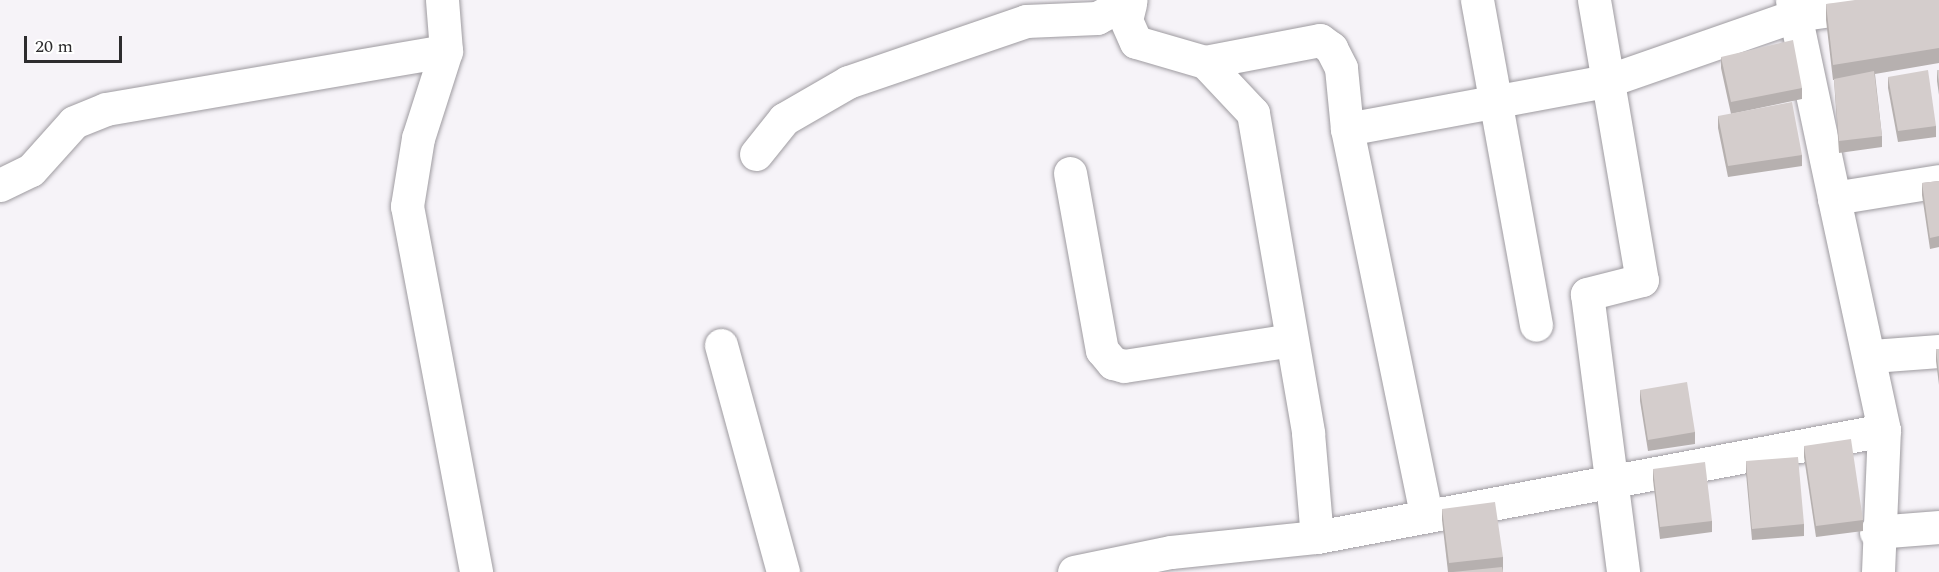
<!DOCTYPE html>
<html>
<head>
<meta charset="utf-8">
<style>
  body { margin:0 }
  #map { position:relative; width:1939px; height:572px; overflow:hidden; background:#f6f3f8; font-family:Spectral,serif }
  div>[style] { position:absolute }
  .roads { filter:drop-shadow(0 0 2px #9e9ba0) drop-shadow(0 0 2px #9e9ba0) }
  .minor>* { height:33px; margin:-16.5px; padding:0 16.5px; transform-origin:16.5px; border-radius:16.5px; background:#fff }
  .wall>* { inset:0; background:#b6b0af }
  .building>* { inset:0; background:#d4cdcc }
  span { translate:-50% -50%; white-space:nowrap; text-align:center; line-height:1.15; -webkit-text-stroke:4.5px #fff; paint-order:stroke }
  .scale { position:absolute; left:24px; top:36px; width:98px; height:27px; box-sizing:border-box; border:3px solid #2d2c2e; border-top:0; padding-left:8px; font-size:18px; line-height:21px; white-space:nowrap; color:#2d2c2e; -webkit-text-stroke:4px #fff; paint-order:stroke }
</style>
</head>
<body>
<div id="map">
  <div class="roads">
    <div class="minor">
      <i style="left:442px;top:0;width:51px;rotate:85.5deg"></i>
      <i style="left:446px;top:51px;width:91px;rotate:107.8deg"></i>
      <i style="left:418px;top:138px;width:69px;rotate:99.2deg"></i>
      <i style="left:407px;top:206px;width:372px;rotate:79.3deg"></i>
      <i style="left:1477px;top:0;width:330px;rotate:79.7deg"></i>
      <i style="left:1594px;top:0;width:284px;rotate:80.3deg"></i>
      <i style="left:1642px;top:280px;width:57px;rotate:165.7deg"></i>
      <i style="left:1587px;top:294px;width:280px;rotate:82.6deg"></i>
      <i style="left:1792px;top:0;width:202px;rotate:78deg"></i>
      <i style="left:1130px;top:4px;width:16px;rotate:104deg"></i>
      <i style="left:1126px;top:20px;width:24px;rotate:66deg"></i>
      <i style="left:1136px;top:42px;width:72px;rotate:16.2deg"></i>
      <i style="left:1205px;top:62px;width:70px;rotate:46.7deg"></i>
      <i style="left:1253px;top:113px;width:325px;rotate:80.2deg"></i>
      <i style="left:1308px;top:433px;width:104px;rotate:85.1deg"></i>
      <i style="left:1205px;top:62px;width:117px;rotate:-10.8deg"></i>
      <i style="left:1320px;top:40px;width:14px;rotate:36deg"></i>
      <i style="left:1331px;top:48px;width:22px;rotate:63deg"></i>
      <i style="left:1341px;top:68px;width:61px;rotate:84.4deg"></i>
      <i style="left:1347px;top:129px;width:394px;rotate:78.4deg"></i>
      <i style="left:1347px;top:129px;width:264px;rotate:-10.5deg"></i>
      <i style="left:1607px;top:81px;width:200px;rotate:-19.2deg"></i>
      <i style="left:1796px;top:15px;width:107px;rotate:-8.1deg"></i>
      <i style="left:756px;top:154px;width:45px;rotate:-51.3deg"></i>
      <i style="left:784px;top:119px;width:74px;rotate:-30deg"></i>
      <i style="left:848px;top:82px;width:188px;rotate:-18.9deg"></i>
      <i style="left:1026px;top:21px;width:71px;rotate:-2.4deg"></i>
      <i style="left:1097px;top:18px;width:38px;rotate:-28deg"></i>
      <i style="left:1070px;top:173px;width:180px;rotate:79.8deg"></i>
      <i style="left:1102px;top:350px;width:17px;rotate:50deg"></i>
      <i style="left:1113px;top:363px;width:11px;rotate:15deg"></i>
      <i style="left:1124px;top:366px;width:169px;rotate:-8.8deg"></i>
      <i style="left:0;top:185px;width:34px;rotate:-26deg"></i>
      <i style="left:31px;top:170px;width:64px;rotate:-48.1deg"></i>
      <i style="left:74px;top:122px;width:35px;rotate:-22deg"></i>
      <i style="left:106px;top:109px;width:345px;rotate:-9.7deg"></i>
      <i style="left:721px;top:345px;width:235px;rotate:74.7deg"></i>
      <i style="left:1872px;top:356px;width:67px;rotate:-4.3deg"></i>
      <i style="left:1876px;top:532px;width:63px;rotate:-4.5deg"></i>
      <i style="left:1074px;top:572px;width:99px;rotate:-11.7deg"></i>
      <i style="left:1171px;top:552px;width:147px;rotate:-5.9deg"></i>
      <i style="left:1317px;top:537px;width:577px;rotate:-10.69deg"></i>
      <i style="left:1878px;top:572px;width:142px;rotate:-87.6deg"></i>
      <i style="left:1884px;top:430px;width:237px;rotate:-102.2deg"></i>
      <i style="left:1834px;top:198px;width:106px;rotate:-9.2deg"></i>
    </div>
  </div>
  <div class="wall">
    <i style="clip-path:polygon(1939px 0,1939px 63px,1875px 74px,1882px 136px,1882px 147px,1839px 153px,1834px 80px,1833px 80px,1826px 20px,1826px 4px)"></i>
    <i style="clip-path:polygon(1721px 57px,1802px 88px,1802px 99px,1731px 114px,1721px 68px)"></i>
    <i style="clip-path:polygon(1937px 70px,1939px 70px,1939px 95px,1937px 81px)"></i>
    <i style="clip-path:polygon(1888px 77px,1936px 126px,1936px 137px,1898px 142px,1888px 88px)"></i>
    <i style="clip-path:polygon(1718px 116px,1802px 155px,1802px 166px,1728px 177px,1718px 128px)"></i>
    <i style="clip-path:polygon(1939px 181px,1939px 247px,1930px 249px,1922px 195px,1922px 183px)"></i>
    <i style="clip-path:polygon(1936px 349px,1939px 349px,1939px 385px,1936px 361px)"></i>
    <i style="clip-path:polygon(1640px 390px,1695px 432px,1695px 444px,1648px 451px,1640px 401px)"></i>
    <i style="clip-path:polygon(1804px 446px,1863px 520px,1863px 531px,1816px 537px,1804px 457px)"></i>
    <i style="clip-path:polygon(1746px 461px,1804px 524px,1804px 536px,1752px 540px,1746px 473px)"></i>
    <i style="clip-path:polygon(1653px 469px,1712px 521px,1712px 532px,1660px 539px,1653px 480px)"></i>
    <i style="clip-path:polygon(1442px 509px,1503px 557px,1503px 572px,1448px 572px,1442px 520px)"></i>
  </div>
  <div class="building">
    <i style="clip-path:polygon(1855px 0,1939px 0,1939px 48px,1833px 65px,1826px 4px)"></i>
    <i style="clip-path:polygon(1793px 40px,1802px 88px,1731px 102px,1721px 57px)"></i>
    <i style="clip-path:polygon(1928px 70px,1936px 126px,1898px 131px,1888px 77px)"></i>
    <i style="clip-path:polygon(1937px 70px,1939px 70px,1939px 84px)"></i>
    <i style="clip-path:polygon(1874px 71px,1882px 136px,1839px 141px,1834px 79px)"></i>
    <i style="clip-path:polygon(1792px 102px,1802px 155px,1728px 166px,1718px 116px)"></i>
    <i style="clip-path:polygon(1939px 181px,1939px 236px,1930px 238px,1922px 183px)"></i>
    <i style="clip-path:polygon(1936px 349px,1939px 349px,1939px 374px)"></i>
    <i style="clip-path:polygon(1687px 382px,1695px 432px,1648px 440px,1640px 390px)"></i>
    <i style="clip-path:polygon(1851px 439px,1863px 520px,1816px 526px,1804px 446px)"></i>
    <i style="clip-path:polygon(1798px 457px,1804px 524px,1752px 529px,1746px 461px)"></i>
    <i style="clip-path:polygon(1705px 462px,1712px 521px,1660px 527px,1653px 469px)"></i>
    <i style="clip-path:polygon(1495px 502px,1503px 557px,1449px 563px,1442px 509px)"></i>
    <i style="clip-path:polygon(1502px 567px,1503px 572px,1453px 572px)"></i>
  </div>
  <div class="scale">20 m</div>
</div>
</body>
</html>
